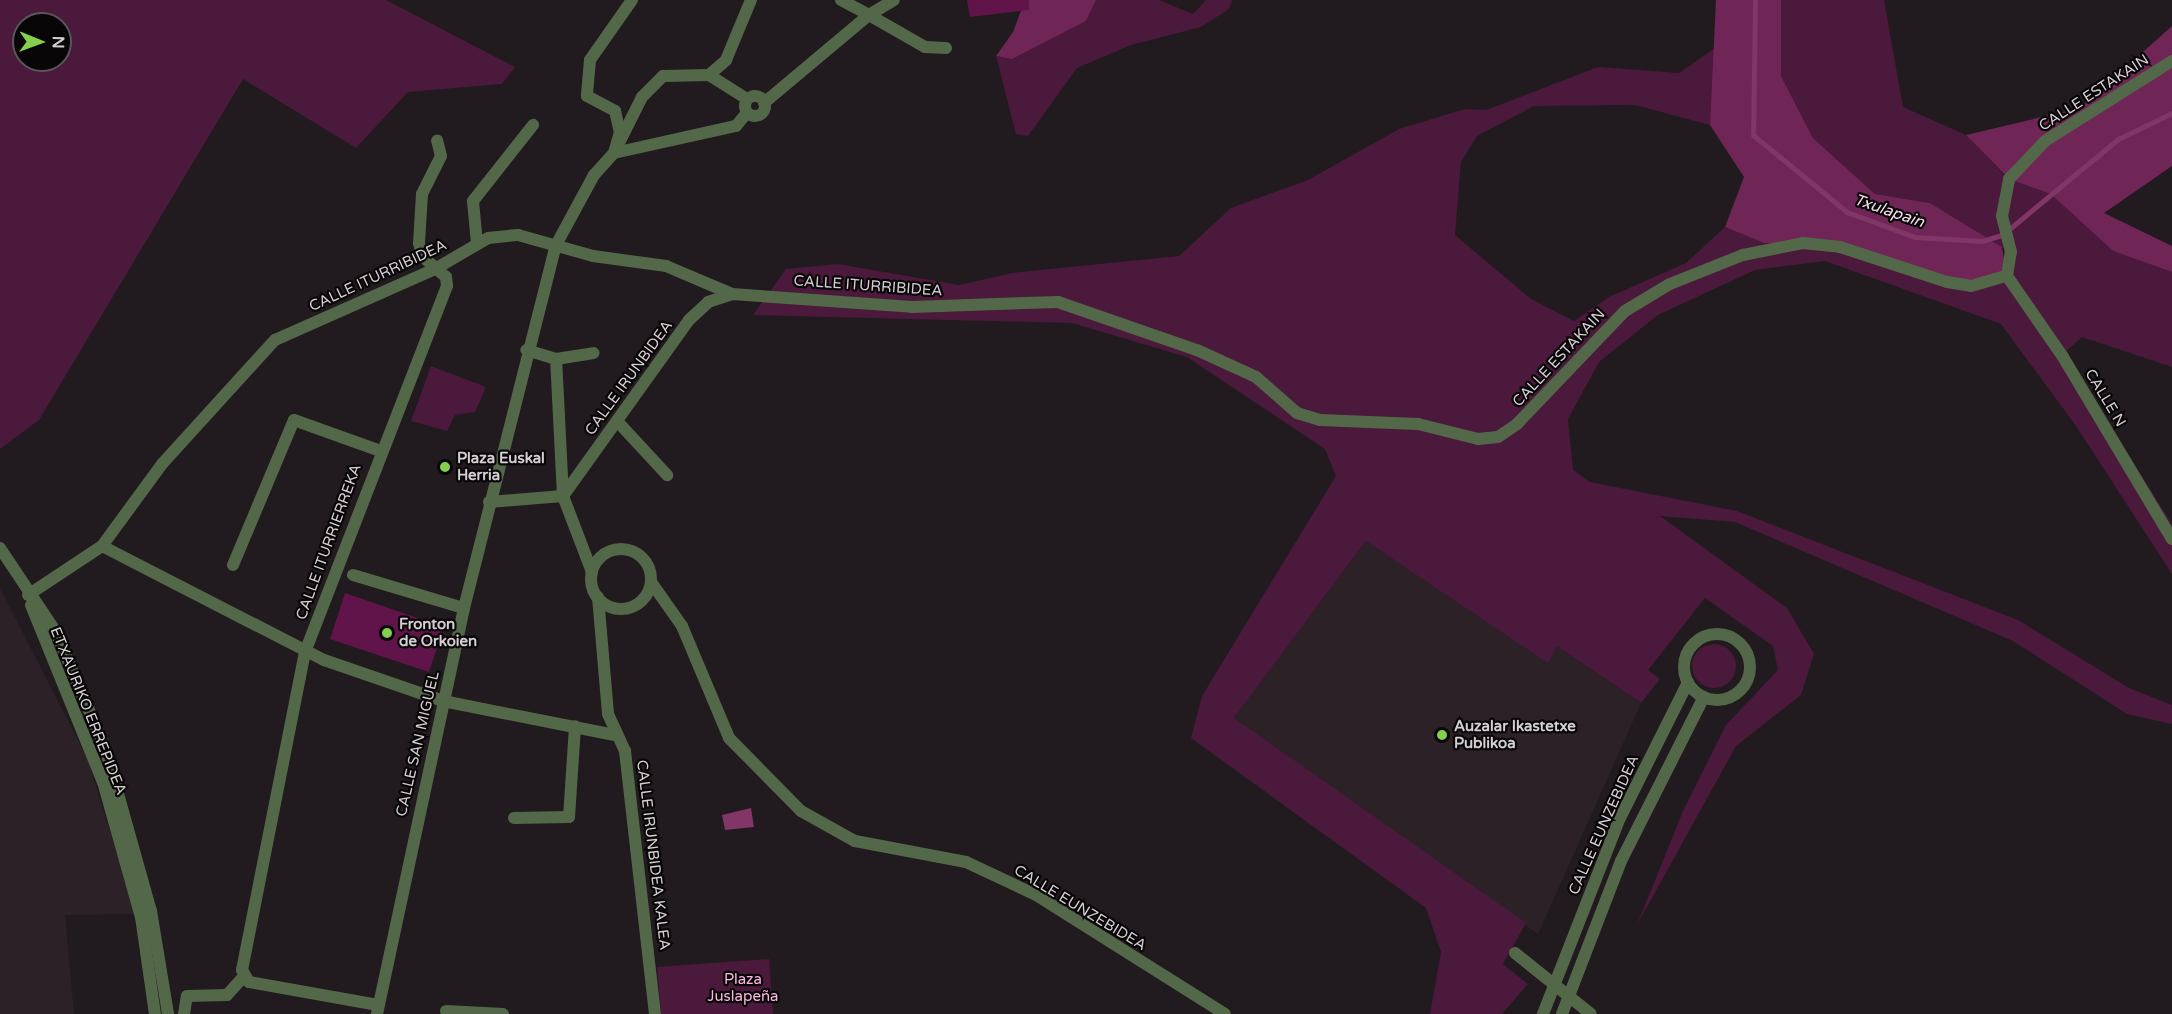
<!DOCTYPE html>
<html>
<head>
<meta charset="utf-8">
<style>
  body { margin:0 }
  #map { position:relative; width:2172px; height:1014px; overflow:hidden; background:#211a1e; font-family:"Varela Round",sans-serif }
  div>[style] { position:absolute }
  .built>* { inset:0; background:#2d2128 }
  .green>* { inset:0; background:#4b193b }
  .round { border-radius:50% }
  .forest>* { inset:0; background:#702557 }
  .water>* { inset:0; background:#823567 }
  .stream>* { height:5px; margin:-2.5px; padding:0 2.5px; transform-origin:2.5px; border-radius:2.5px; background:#823567 }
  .building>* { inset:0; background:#601449 }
  .pedestrian>* { height:12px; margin:-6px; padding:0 6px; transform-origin:6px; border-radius:6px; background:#536848 }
  .minor>* { height:12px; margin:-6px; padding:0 6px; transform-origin:6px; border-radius:6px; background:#536848 }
  .minor>.ring { margin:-6px; padding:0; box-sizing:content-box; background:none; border:12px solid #536848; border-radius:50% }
  .tertiary>* { height:12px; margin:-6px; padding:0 6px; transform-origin:6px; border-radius:6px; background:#536848 }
  .dots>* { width:16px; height:16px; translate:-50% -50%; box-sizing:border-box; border:3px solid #090608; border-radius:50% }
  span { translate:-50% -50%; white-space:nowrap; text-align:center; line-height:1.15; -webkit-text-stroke:4.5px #090608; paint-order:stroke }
  .street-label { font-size:15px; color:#d4cfd2 }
  .poi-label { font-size:15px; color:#d4cfd2; font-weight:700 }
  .left { translate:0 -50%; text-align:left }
  .park-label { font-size:15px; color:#fab8df }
  .water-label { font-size:16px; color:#f3dce9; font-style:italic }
  .north { position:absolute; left:12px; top:12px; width:60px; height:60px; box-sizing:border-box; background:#090608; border:2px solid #5a5659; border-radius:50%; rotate:91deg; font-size:16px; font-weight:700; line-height:24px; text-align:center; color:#d4cfd2 }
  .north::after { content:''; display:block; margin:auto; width:21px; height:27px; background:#84cf4d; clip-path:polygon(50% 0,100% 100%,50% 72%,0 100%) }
</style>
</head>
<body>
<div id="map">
  <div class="built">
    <i style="clip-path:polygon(1366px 541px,1548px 662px,1557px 646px,1641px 703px,1538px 934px,1234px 718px)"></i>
    <i style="clip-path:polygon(0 588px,87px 758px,136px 914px,65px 915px,74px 1014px,0 1014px)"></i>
  </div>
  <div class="green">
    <i style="clip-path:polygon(evenodd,0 0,386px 0,515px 67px,502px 84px,408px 92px,356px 148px,243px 79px,39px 420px,0 449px,0 0,24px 24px,60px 24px,60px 60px,24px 60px,24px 24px)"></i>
    <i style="clip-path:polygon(1096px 0,1159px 0,1193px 14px,1206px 0,1232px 0,1229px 9px,1201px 27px,1131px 45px,1077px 68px,1028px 136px,1016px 134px,996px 56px,1012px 59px,1086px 21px)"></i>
    <i style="clip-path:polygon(1781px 0,1884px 0,1903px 107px,1966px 135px,2008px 179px,2051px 193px,2113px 251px,2172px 272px,2172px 367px,2082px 337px,2064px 353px,2172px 524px,2172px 574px,2076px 426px,2001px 324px,1825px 261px,1755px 270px,1658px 315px,1599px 362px,1568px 419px,1573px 470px,1590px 482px,1737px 511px,2018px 620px,2129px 688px,2172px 705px,2172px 724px,2127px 714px,2013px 641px,1735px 522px,1660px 516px,1787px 608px,1814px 654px,1801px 695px,1736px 746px,1637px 925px,1683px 811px,1726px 725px,1778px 670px,1773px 646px,1705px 598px,1648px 670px,1660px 679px,1641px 703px,1557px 646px,1548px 663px,1366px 541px,1234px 718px,1526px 923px,1503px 964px,1528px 984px,1502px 1014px,1430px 1014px,1441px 952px,1426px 908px,1191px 738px,1202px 696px,1336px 476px,1325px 449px,1187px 357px,1072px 323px,753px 315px,786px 269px,838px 264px,959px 285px,1012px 273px,1179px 256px,1231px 208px,1308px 180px,1399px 129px,1465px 109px,1486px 110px,1598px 67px,1679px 73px,1715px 48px,1710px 125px,1635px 105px,1534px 106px,1477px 136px,1461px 162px,1455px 235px,1531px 299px,1574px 321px,1609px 297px,1686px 263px,1725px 227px,1764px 243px,1803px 243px,1971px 286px,2007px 276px,2010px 252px,1930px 203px,1875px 194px,1813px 138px,1781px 76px)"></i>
    <i style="clip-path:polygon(431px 366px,486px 387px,475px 412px,455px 415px,447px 431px,411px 421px)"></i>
    <i class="round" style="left:1692px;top:644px;width:44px;height:44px"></i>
    <i style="clip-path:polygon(769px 959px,773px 1014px,661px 1014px,657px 967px)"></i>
  </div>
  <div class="forest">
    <i style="clip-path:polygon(1025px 0,1096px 0,1086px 21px,1012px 59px,996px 56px,1013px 32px)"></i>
    <i style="clip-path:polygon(1716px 0,1781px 0,1781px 76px,1813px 138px,1875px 194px,1930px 203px,2002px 247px,2007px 276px,1947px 282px,1803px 243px,1764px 243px,1725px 227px,1744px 177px,1710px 125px)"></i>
    <i style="clip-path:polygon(2172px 26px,2172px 166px,2104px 213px,2172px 246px,2172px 272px,2113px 251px,2051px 194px,2009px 179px,1966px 135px,2080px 108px)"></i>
  </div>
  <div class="water">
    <i style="clip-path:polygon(751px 808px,754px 827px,725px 830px,722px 815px)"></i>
  </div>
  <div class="stream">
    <i style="left:1755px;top:0;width:135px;rotate:90.8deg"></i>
    <i style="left:1753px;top:135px;width:122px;rotate:39.3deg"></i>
    <i style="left:1847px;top:212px;width:72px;rotate:20.2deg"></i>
    <i style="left:1915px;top:237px;width:67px;rotate:3.4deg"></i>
    <i style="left:1982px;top:241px;width:21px;rotate:-17deg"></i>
    <i style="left:2002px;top:235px;width:151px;rotate:-39.6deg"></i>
    <i style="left:2118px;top:139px;width:60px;rotate:-25.7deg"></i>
  </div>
  <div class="building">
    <i style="clip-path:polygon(967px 0,1029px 0,1029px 10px,970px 17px)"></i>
    <i style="clip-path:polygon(345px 593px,444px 627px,429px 672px,330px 639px)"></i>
  </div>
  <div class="pedestrian">
    <i style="left:353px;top:575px;width:116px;rotate:16.6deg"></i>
    <i style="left:184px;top:1014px;width:18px;rotate:-81deg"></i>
    <i style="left:187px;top:996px;width:40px;rotate:-1.4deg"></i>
    <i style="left:227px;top:995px;width:24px;rotate:-48deg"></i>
  </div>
  <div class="minor">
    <i style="left:632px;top:0;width:73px;rotate:125deg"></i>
    <i style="left:590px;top:60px;width:36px;rotate:95deg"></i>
    <i style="left:587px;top:96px;width:32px;rotate:28deg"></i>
    <i style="left:615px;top:111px;width:22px;rotate:77deg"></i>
    <i style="left:620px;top:132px;width:22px;rotate:106deg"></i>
    <i style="left:614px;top:153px;width:125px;rotate:-12.5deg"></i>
    <i style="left:736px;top:126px;width:17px;rotate:-50deg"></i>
    <i style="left:841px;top:0;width:32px;rotate:28deg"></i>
    <i style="left:869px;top:15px;width:29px;rotate:-31deg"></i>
    <i style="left:709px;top:75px;width:45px;rotate:32.3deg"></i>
    <i class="ring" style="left:745px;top:96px;width:8px;height:8px"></i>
    <i style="left:764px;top:103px;width:137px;rotate:-40deg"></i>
    <i style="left:869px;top:15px;width:64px;rotate:29.7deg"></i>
    <i style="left:925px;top:47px;width:21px;rotate:3deg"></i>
    <i style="left:477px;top:244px;width:43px;rotate:-95.3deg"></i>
    <i style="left:473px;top:201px;width:97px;rotate:-51.7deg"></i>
    <i style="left:2007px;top:276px;width:98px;rotate:55.3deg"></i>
    <i style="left:2063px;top:357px;width:212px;rotate:59.1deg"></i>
    <i style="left:556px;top:359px;width:38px;rotate:-9deg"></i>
    <i style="left:617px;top:421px;width:74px;rotate:47.2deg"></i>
    <i style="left:489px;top:502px;width:74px;rotate:-4.6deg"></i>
    <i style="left:563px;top:496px;width:137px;rotate:-92.9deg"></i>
    <i style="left:556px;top:359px;width:31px;rotate:-163deg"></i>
    <i style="left:102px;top:546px;width:250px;rotate:27.2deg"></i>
    <i style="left:324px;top:660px;width:126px;rotate:19deg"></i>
    <i style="left:443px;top:701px;width:175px;rotate:11.2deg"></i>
    <i class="ring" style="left:591px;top:549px;width:48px;height:48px"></i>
    <i style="left:233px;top:565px;width:157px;rotate:-67.2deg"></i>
    <i style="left:294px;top:420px;width:89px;rotate:19.7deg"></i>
    <i style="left:592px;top:572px;width:81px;rotate:-110.9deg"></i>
    <i style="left:563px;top:496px;width:216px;rotate:-54.4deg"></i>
    <i style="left:689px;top:320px;width:26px;rotate:-43deg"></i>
    <i style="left:708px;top:302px;width:25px;rotate:-18deg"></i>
    <i style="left:651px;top:582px;width:54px;rotate:54.8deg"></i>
    <i style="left:682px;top:626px;width:121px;rotate:67.2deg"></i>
    <i style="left:729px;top:738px;width:103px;rotate:45.4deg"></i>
    <i style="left:801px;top:811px;width:62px;rotate:29.1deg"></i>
    <i style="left:855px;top:841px;width:113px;rotate:10.7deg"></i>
    <i style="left:966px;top:862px;width:77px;rotate:25.2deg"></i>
    <i style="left:1036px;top:895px;width:223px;rotate:32.2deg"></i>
    <i style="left:28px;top:595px;width:89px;rotate:-33.5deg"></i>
    <i style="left:102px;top:546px;width:102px;rotate:-53.8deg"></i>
    <i style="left:162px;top:464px;width:168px;rotate:-47.7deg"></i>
    <i style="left:275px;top:340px;width:175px;rotate:-23.9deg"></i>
    <i style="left:435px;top:269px;width:61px;rotate:-30.3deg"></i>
    <i style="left:488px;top:238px;width:30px;rotate:-6deg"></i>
    <i style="left:518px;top:235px;width:78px;rotate:15.6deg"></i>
    <i style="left:593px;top:256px;width:74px;rotate:7.8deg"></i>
    <i style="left:666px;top:266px;width:72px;rotate:23deg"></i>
    <i style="left:732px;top:294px;width:180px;rotate:4.1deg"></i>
    <i style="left:912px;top:307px;width:146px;rotate:-2deg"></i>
    <i style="left:1058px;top:302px;width:147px;rotate:19.1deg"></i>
    <i style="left:1197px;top:350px;width:65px;rotate:24.6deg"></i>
    <i style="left:1256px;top:377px;width:55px;rotate:41.3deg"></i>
    <i style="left:1297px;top:413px;width:24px;rotate:17deg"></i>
    <i style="left:1320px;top:420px;width:98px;rotate:2.3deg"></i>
    <i style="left:1418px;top:424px;width:62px;rotate:14deg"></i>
    <i style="left:1478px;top:439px;width:20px;rotate:-6deg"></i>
    <i style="left:1498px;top:437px;width:23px;rotate:-34deg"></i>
    <i style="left:1517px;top:424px;width:156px;rotate:-46.3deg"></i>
    <i style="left:1625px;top:311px;width:52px;rotate:-31deg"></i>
    <i style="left:1670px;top:284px;width:79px;rotate:-21.7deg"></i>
    <i style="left:1743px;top:255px;width:61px;rotate:-11.3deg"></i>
    <i style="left:1803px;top:243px;width:37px;rotate:6deg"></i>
    <i style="left:1840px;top:247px;width:113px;rotate:18.1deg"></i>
    <i style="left:1947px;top:282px;width:24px;rotate:9deg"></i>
    <i style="left:1971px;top:286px;width:37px;rotate:-16deg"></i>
    <i style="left:2007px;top:276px;width:24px;rotate:-81deg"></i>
    <i style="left:2011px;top:252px;width:37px;rotate:-104deg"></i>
    <i style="left:2002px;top:216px;width:38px;rotate:-79deg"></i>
    <i style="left:2009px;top:179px;width:52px;rotate:-46.5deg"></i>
    <i style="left:2045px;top:141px;width:150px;rotate:-32.2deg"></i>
    <i style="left:598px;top:597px;width:117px;rotate:85.1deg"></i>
    <i style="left:608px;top:714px;width:41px;rotate:65.3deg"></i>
    <i style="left:625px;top:751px;width:265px;rotate:83.5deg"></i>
    <i class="ring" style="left:1684px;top:634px;width:54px;height:54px"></i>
    <i style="left:514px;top:818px;width:55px;rotate:-1deg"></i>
    <i style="left:569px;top:817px;width:91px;rotate:-86.2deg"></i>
    <i style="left:1515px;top:953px;width:97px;rotate:38.8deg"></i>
    <i style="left:378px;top:1005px;width:131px;rotate:-169.9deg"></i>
    <i style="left:249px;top:982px;width:14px;rotate:-120deg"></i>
    <i style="left:242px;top:970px;width:324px;rotate:-78.8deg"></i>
    <i style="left:305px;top:652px;width:393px;rotate:-68.8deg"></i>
    <i style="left:447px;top:286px;width:9px;rotate:-96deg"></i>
    <i style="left:446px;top:277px;width:32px;rotate:-139deg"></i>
    <i style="left:422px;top:256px;width:13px;rotate:-103deg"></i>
    <i style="left:419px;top:243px;width:49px;rotate:-86.5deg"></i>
    <i style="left:422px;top:194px;width:42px;rotate:-63.4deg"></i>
    <i style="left:441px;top:156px;width:16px;rotate:-104deg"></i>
    <i style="left:446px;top:1011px;width:57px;rotate:3deg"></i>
    <i style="left:377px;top:1014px;width:415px;rotate:-77.9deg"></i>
    <i style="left:464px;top:608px;width:374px;rotate:-75.8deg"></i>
    <i style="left:556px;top:245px;width:80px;rotate:-61.5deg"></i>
    <i style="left:594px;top:175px;width:30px;rotate:-48deg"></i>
    <i style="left:614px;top:153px;width:63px;rotate:-63.4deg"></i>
    <i style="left:642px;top:97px;width:30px;rotate:-45deg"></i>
    <i style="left:663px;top:76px;width:46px;rotate:-1.2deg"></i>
    <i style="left:709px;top:75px;width:23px;rotate:-41deg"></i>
    <i style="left:726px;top:60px;width:65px;rotate:-67.4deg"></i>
    <i style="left:1543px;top:1014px;width:211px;rotate:-68.6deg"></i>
    <i style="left:1620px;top:818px;width:152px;rotate:-63.4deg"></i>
    <i style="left:1562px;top:1014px;width:164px;rotate:-68.9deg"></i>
    <i style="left:1621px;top:861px;width:184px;rotate:-63.2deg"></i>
  </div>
  <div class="tertiary">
    <i style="left:0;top:548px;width:101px;rotate:56.3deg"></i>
    <i style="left:56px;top:632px;width:129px;rotate:67.2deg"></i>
    <i style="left:106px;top:751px;width:166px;rotate:74.3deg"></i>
    <i style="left:151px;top:911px;width:104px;rotate:80.6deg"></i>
    <i style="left:31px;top:605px;width:191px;rotate:67.9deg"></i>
    <i style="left:103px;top:782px;width:140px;rotate:74.3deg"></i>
    <i style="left:141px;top:917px;width:98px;rotate:81.8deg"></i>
  </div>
  <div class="dots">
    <i style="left:445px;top:467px;background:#84cf4d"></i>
    <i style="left:387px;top:633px;background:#84cf4d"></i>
    <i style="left:1442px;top:735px;background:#84cf4d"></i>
  </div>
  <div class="street-label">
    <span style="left:2094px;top:93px;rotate:-33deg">CALLE ESTAKAIN</span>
    <span style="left:378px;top:276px;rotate:-25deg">CALLE ITURRIBIDEA</span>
    <span style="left:868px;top:286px;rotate:4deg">CALLE ITURRIBIDEA</span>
    <span style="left:1559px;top:358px;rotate:-47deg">CALLE ESTAKAIN</span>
    <span style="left:629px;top:378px;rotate:-54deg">CALLE IRUNBIDEA</span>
    <span style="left:2105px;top:398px;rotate:59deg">CALLE N</span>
    <span style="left:329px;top:542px;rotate:-70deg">CALLE ITURRIERREKA</span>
    <span style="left:88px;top:711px;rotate:68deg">ETXAURIKO ERREPIDEA</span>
    <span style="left:418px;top:744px;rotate:-77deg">CALLE SAN MIGUEL</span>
    <span style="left:1604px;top:825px;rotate:-66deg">CALLE EUNZEBIDEA</span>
    <span style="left:653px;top:855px;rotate:83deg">CALLE IRUNBIDEA KALEA</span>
    <span style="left:1080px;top:908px;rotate:31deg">CALLE EUNZEBIDEA</span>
  </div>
  <div class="poi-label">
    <span class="left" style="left:457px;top:467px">Plaza Euskal<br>Herria</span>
    <span class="left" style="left:399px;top:633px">Fronton<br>de Orkoien</span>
    <span class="left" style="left:1454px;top:735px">Auzalar Ikastetxe<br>Publikoa</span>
  </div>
  <div class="park-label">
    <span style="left:743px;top:988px">Plaza<br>Juslapeña</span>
  </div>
  <div class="water-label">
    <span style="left:1889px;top:211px;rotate:19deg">Txulapain</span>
  </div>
  <div class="north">N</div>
</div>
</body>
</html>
